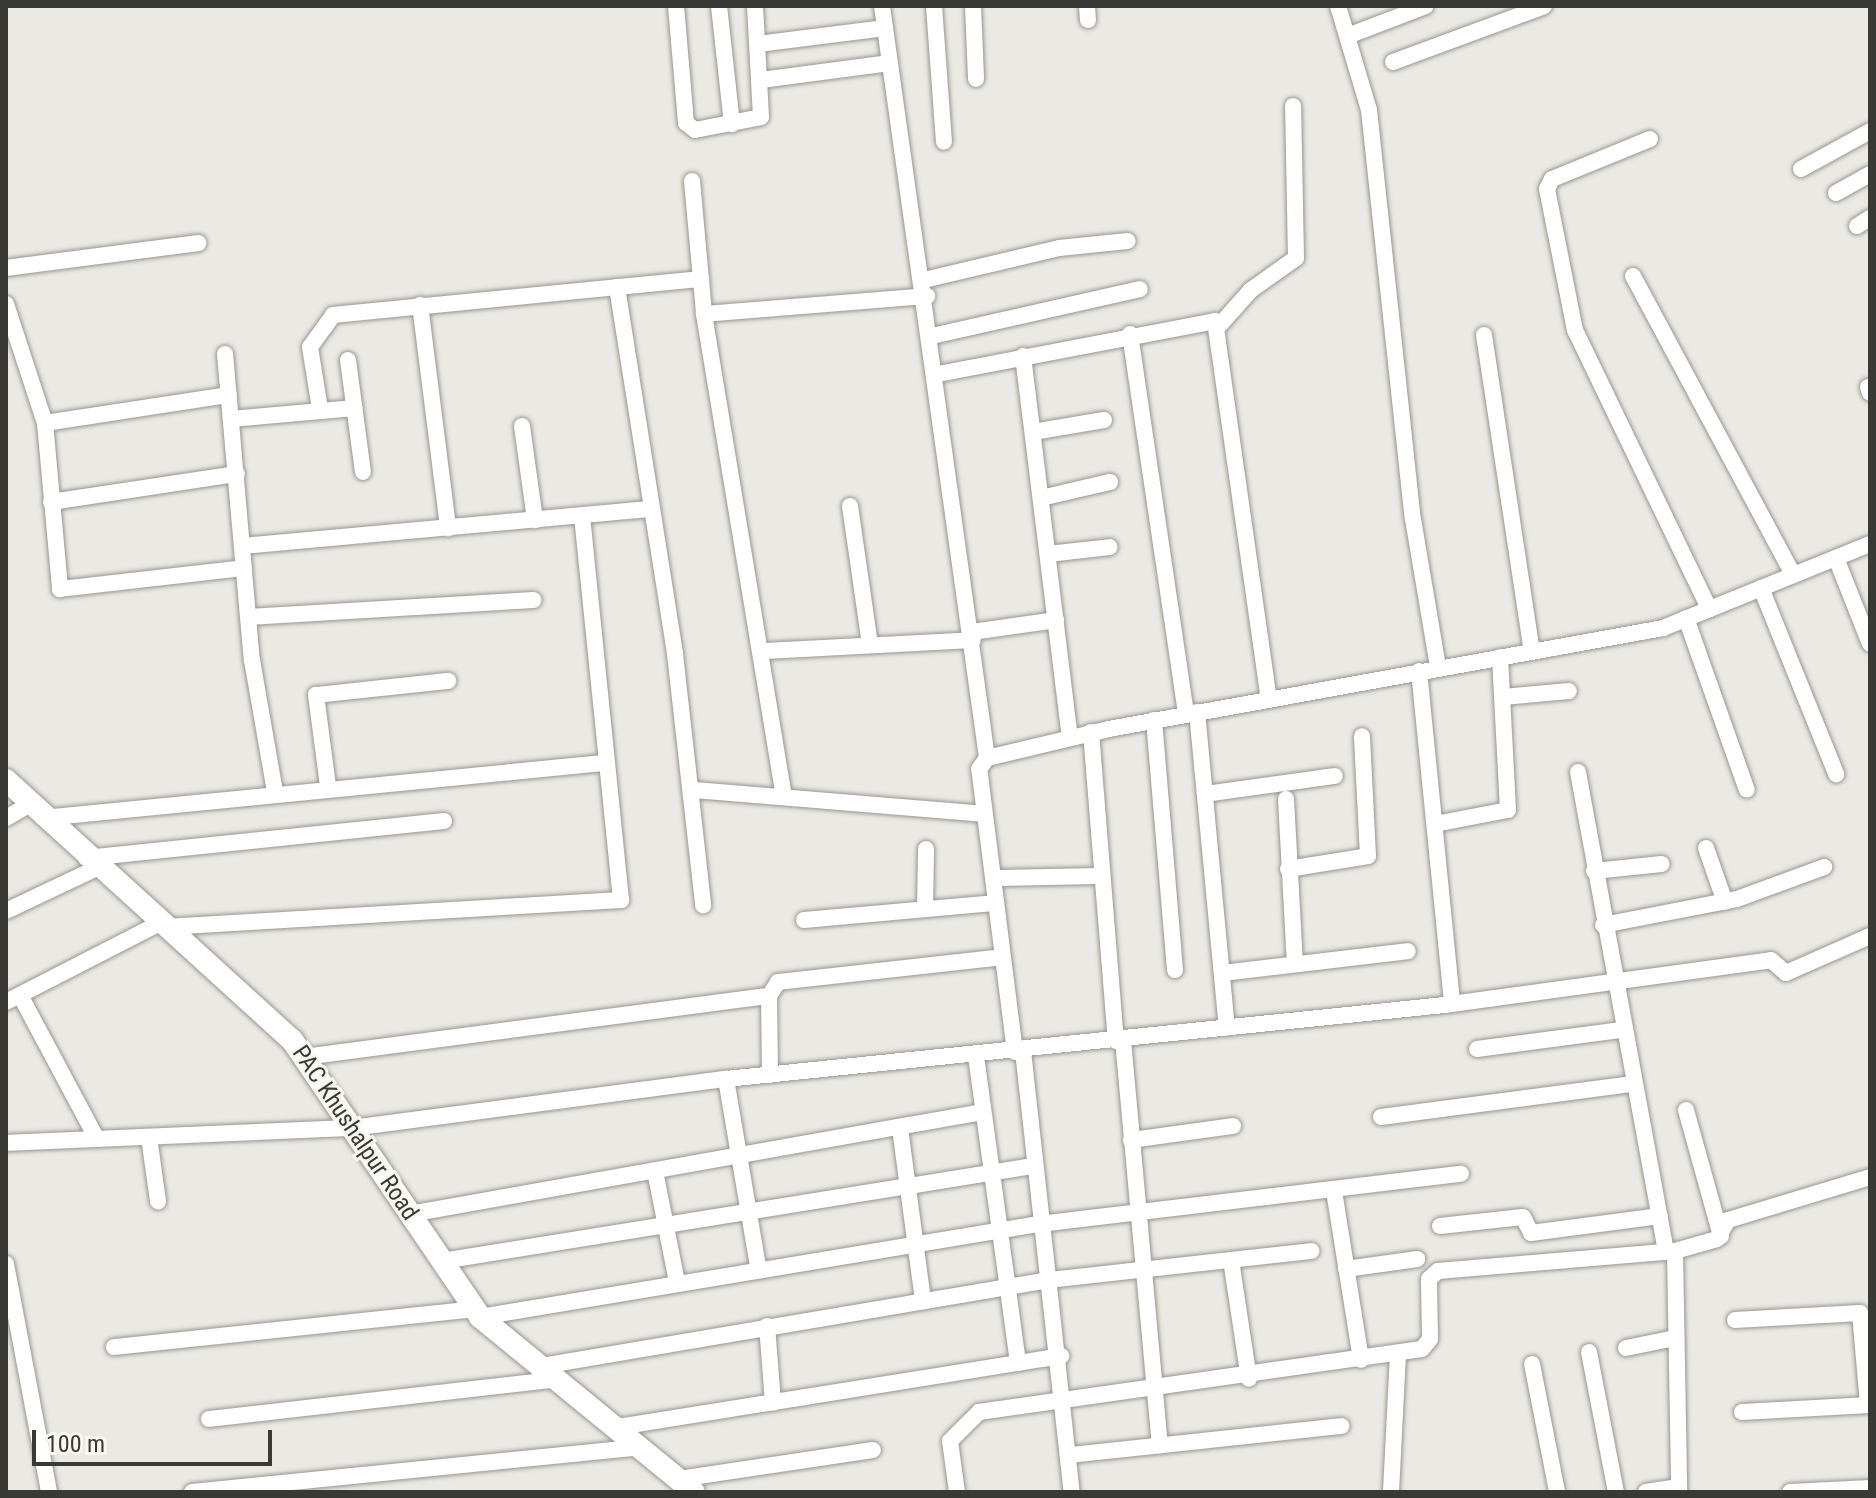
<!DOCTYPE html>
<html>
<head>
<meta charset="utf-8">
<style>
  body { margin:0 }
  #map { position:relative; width:1876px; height:1498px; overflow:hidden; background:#ebe9e3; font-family:"Roboto Condensed",sans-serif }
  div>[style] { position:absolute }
  .roads { filter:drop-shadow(0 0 2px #989690) drop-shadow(0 0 2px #989690) }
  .minor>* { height:16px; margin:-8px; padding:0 8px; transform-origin:8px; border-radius:8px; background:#fff }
  .secondary>* { height:22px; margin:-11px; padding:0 11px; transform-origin:11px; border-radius:11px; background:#fff }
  span { translate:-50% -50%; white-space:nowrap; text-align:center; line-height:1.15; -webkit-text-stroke:6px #f9f6f0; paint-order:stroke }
  .street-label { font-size:24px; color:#393936 }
  .frame { position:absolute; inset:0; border:8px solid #393936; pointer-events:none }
  .scale { position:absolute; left:32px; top:1430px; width:240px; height:36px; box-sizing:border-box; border:4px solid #393936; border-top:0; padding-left:10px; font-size:24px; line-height:28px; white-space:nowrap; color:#393936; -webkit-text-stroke:6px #f9f6f0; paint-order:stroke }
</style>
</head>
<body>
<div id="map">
  <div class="roads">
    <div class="minor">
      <i style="left:676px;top:6px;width:117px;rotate:85.1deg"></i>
      <i style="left:686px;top:123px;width:11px;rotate:38deg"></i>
      <i style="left:695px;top:130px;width:67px;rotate:-11.1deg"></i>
      <i style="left:761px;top:117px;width:111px;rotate:-93.1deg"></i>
      <i style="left:719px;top:6px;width:119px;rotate:83.7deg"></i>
      <i style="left:882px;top:6px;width:759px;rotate:82.05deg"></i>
      <i style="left:934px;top:6px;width:136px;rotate:85.8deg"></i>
      <i style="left:973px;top:6px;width:73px;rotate:87.6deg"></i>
      <i style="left:1087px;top:6px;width:14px;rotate:86deg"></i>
      <i style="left:1338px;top:6px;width:109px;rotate:73.4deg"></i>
      <i style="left:1369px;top:110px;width:411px;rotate:83.9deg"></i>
      <i style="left:1413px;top:519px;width:150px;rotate:80.4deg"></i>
      <i style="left:1350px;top:35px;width:81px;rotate:-20.9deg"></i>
      <i style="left:758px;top:44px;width:128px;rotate:-7.2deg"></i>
      <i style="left:1393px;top:62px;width:161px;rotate:-20.3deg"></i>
      <i style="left:761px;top:80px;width:130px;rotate:-7.5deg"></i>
      <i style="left:1650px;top:139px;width:106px;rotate:157.8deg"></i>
      <i style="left:1552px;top:179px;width:11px;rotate:117deg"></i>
      <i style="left:1547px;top:189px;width:144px;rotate:78.8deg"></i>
      <i style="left:1575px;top:330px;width:310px;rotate:64.3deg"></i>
      <i style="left:1801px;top:169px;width:79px;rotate:-28.8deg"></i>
      <i style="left:692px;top:181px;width:134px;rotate:84.8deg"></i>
      <i style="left:704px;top:314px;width:489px;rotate:80.6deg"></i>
      <i style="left:1836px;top:193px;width:39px;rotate:-29deg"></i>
      <i style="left:1857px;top:226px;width:15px;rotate:-32deg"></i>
      <i style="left:6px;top:268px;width:194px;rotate:-7.4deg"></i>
      <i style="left:1633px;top:276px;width:339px;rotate:61.8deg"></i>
      <i style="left:924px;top:280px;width:139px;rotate:-13.3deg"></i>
      <i style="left:1059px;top:248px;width:69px;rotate:-5.8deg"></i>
      <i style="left:617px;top:287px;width:372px;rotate:81deg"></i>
      <i style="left:675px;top:654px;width:253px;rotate:83.6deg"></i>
      <i style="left:6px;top:304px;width:125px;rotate:71.9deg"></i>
      <i style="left:45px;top:423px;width:167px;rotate:84.8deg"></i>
      <i style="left:60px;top:589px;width:185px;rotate:-6.5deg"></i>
      <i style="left:420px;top:305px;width:225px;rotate:82.8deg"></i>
      <i style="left:704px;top:314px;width:224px;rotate:-4.6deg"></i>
      <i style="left:1218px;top:327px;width:50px;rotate:-48.3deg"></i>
      <i style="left:1251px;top:290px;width:55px;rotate:-35.4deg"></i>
      <i style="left:1296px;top:258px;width:152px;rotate:-91.1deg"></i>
      <i style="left:1130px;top:334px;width:384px;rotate:81.6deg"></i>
      <i style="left:1484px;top:335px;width:320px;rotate:81.4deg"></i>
      <i style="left:932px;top:336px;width:213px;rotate:-12.7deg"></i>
      <i style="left:225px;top:354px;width:307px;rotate:85deg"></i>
      <i style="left:252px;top:660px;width:134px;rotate:80.1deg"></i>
      <i style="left:1023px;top:356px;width:384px;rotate:83deg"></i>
      <i style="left:348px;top:360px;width:113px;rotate:82.4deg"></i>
      <i style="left:938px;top:374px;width:282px;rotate:-10.8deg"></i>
      <i style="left:1215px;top:321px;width:382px;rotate:81.9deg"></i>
      <i style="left:1868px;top:387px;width:6px;rotate:72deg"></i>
      <i style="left:320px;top:409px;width:63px;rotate:-99.2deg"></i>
      <i style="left:310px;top:347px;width:39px;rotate:-54deg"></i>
      <i style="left:333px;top:315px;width:370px;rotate:-5.6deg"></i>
      <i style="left:231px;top:419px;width:124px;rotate:-5.1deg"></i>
      <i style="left:45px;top:423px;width:186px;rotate:-8.7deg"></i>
      <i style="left:522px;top:426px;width:95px;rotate:82.1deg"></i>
      <i style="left:1033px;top:432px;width:72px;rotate:-9.6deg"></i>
      <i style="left:1041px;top:498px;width:71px;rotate:-13.1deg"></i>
      <i style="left:51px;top:502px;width:188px;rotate:-8.6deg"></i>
      <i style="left:850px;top:506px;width:140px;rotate:81.8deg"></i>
      <i style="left:242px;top:546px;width:409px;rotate:-5.2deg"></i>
      <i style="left:1048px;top:554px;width:62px;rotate:-6.4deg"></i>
      <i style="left:1836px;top:558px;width:92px;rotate:68.4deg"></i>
      <i style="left:1761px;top:588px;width:201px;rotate:68deg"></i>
      <i style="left:248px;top:617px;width:286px;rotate:-3.4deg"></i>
      <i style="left:1686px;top:618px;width:182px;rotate:70.5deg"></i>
      <i style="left:972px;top:632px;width:85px;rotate:-8.1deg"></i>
      <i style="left:765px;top:651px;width:208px;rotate:-3deg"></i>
      <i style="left:1419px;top:671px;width:332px;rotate:84.3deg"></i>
      <i style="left:1503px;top:697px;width:66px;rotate:-5.2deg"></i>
      <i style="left:1197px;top:712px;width:317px;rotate:84.6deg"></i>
      <i style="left:1154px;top:720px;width:251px;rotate:85.2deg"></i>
      <i style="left:1091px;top:732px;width:310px;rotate:85.4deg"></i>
      <i style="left:1578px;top:772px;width:488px;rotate:79.6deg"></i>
      <i style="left:328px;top:786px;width:92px;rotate:-97.5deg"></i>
      <i style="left:316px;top:695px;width:133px;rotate:-6.1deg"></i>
      <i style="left:693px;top:790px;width:292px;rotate:4.7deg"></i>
      <i style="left:1205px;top:794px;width:131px;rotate:-7.9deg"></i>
      <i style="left:1286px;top:799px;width:165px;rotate:86.9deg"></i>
      <i style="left:6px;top:818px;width:24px;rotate:-30deg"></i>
      <i style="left:43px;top:818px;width:563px;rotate:-5.61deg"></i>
      <i style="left:1435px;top:824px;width:74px;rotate:-10.9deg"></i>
      <i style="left:1508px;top:810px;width:153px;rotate:-93deg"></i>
      <i style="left:1706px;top:848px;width:57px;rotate:70.6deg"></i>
      <i style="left:86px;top:858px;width:360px;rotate:-5.9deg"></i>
      <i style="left:1288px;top:869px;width:81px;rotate:-9.2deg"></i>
      <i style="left:1368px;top:856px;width:120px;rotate:-92.9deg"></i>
      <i style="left:1594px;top:871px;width:68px;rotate:-5.9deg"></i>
      <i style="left:993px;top:878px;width:109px;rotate:-1.1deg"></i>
      <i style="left:925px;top:909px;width:60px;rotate:-89deg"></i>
      <i style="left:6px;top:911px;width:101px;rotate:-25.3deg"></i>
      <i style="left:804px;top:920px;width:193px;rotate:-5.1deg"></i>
      <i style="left:1603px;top:925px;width:136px;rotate:-11deg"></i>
      <i style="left:1737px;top:899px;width:93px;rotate:-20.2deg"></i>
      <i style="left:165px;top:927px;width:457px;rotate:-3.4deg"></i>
      <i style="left:621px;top:900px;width:386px;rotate:-95.8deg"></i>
      <i style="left:1222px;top:973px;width:187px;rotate:-6.7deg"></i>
      <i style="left:20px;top:995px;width:163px;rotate:61.9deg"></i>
      <i style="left:6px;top:1002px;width:173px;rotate:-27.2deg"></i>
      <i style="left:1123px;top:1040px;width:407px;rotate:84.8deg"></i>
      <i style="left:1477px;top:1049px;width:146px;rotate:-7.5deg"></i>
      <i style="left:1023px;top:1051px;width:444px;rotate:83.7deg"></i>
      <i style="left:1015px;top:1052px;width:285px;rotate:-97.2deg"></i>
      <i style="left:979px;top:769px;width:14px;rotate:-54deg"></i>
      <i style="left:987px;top:758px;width:125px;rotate:-13.4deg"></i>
      <i style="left:1109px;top:729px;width:563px;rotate:-10.33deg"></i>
      <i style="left:1663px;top:628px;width:223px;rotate:-22.1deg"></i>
      <i style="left:976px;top:1056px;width:310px;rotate:82.2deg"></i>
      <i style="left:304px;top:1057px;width:469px;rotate:-7.5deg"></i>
      <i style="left:770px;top:1075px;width:79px;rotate:-90.7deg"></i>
      <i style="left:769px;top:996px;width:17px;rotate:-57deg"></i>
      <i style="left:778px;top:982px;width:226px;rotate:-6.3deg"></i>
      <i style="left:726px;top:1079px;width:191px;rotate:80.3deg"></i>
      <i style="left:1686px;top:1110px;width:131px;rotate:74.5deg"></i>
      <i style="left:1381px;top:1117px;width:254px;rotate:-7.5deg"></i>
      <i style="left:900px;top:1128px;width:174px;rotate:82.4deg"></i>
      <i style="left:149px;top:1137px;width:65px;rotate:82deg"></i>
      <i style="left:1131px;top:1140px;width:103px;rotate:-7.8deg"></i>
      <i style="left:6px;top:1143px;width:346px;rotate:-2.5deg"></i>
      <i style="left:352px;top:1128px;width:377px;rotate:-7.5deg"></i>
      <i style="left:726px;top:1079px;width:722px;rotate:-5.88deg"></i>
      <i style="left:1444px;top:1005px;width:330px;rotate:-7.8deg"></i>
      <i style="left:1771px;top:960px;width:20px;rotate:41deg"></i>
      <i style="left:1786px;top:973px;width:92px;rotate:-23.8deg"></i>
      <i style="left:655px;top:1171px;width:113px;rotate:78.8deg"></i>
      <i style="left:1334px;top:1191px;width:171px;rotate:80.9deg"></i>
      <i style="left:410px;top:1214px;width:581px;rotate:-10.11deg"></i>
      <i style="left:1440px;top:1226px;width:83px;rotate:-6.2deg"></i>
      <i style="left:1523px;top:1217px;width:18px;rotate:63deg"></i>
      <i style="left:1531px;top:1233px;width:130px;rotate:-7.5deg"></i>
      <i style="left:1675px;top:1251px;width:241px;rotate:89deg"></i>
      <i style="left:1231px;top:1260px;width:120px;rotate:81.4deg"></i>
      <i style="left:442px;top:1261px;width:599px;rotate:-9.13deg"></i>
      <i style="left:6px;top:1264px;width:232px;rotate:79.3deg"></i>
      <i style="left:1346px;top:1269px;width:72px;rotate:-8deg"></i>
      <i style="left:480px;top:1317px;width:567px;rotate:-9.45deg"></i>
      <i style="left:1039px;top:1224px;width:425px;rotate:-6.8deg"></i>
      <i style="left:1735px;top:1320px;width:125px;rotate:-3.2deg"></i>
      <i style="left:1860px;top:1313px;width:92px;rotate:85deg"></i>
      <i style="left:767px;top:1326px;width:77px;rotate:85.5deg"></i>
      <i style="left:114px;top:1347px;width:363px;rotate:-6deg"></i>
      <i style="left:1626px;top:1348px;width:50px;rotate:-11.5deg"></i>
      <i style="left:1589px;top:1352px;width:143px;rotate:79.1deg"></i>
      <i style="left:1532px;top:1364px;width:130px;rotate:78.9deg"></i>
      <i style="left:542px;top:1366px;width:514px;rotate:-9.63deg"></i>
      <i style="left:1049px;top:1280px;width:264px;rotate:-6.3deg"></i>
      <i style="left:1742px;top:1412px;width:128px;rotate:-3.1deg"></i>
      <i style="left:209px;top:1419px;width:351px;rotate:-6.5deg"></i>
      <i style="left:618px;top:1427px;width:449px;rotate:-9.1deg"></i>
      <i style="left:1070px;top:1455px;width:273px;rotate:-6.1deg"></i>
      <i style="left:679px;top:1479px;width:196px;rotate:-8.5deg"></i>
      <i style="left:192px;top:1492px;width:453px;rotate:-5.7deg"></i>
      <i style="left:957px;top:1492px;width:51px;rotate:-97.8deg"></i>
      <i style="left:950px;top:1441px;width:41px;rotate:-45deg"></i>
      <i style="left:979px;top:1412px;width:447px;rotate:-8.1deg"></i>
      <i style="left:1422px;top:1349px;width:13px;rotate:-51deg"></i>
      <i style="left:1430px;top:1339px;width:60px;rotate:-91deg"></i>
      <i style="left:1429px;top:1279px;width:12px;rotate:-42deg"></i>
      <i style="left:1438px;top:1271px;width:238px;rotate:-4.8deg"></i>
      <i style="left:1675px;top:1251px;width:44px;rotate:-15.9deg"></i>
      <i style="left:1717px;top:1239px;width:22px;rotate:-60deg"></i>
      <i style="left:1728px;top:1220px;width:148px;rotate:-16.8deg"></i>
      <i style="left:1391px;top:1492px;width:138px;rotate:-87.1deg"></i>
      <i style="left:1646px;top:1492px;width:31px;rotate:-9deg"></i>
      <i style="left:1790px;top:1492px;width:80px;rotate:-2.9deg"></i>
    </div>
    <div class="secondary">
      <i style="left:6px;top:780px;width:387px;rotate:42.3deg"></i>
      <i style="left:292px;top:1040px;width:335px;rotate:55.8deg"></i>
      <i style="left:480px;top:1317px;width:276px;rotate:39.3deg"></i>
    </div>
  </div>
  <div class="street-label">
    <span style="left:355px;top:1133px;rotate:56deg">PAC Khushalpur Road</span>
  </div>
  <div class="frame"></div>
  <div class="scale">100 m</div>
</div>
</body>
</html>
